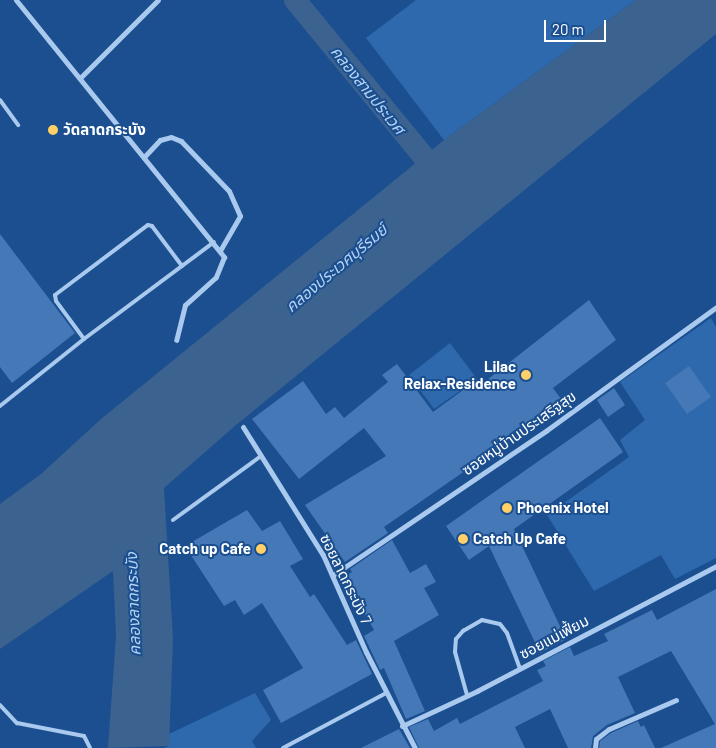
<!DOCTYPE html>
<html>
<head>
<meta charset="utf-8">
<style>
  body { margin:0 }
  #map { position:relative; width:716px; height:748px; overflow:hidden; background:#1b4f8f; font-family:Barlow,"Noto Sans Thai",sans-serif }
  div>[style] { position:absolute }
  .green>* { inset:0; background:#2e69ad }
  .water>* { inset:0; background:#3c6290 }
  .canal>* { height:22px; margin:-11px; padding:0 11px; transform-origin:11px; border-radius:11px; background:#3c6290 }
  .building>* { inset:0; background:#4478b7 }
  .service>* { height:4px; margin:-2px; padding:0 2px; transform-origin:2px; border-radius:2px; background:#a9c9ee }
  .minor>* { height:5px; margin:-2.5px; padding:0 2.5px; transform-origin:2.5px; border-radius:2.5px; background:#a9c9ee }
  .dots>* { width:14px; height:14px; translate:-50% -50%; box-sizing:border-box; border:2px solid #1b4f8f; border-radius:50% }
  span { translate:-50% -50%; white-space:nowrap; text-align:center; line-height:1.15; -webkit-text-stroke:4px #1b4f8f; paint-order:stroke }
  .poi-label { font-size:15px; color:#fff; font-weight:700 }
  .left { translate:0 -50%; text-align:left }
  .right { translate:-100% -50%; text-align:right }
  .street-label { font-size:15px; color:#fff }
  .water-label { font-size:16px; color:#b5d3f5; font-style:italic }
  .scale { position:absolute; left:544px; top:20px; width:62px; height:22px; box-sizing:border-box; border:2px solid #fff; border-top:0; padding-left:6px; font-size:15px; line-height:18px; white-space:nowrap; color:#fff; -webkit-text-stroke:4px #1b4f8f; paint-order:stroke }
</style>
</head>
<body>
<div id="map">
  <div class="green">
    <i style="clip-path:polygon(416px 0,636px 0,444px 140px,366px 38px)"></i>
    <i style="clip-path:polygon(711px 318px,716px 327px,716px 558px,675px 579px,661px 555px,594px 591px,547px 515px,629px 457px,620px 440px,645px 420px,620px 382px)"></i>
    <i style="clip-path:polygon(450px 343px,477px 379px,434px 409px,409px 375px)"></i>
    <i style="clip-path:polygon(255px 693px,271px 720px,252px 741px,256px 748px,164px 748px,169px 746px,169px 734px)"></i>
  </div>
  <div class="water">
    <i style="clip-path:polygon(636px 0,716px 0,716px 34px,236px 425px,164px 488px,173px 639px,169px 746px,108px 748px,116px 636px,113px 571px,0 649px,0 504px,41px 474px,101px 419px,444px 140px)"></i>
  </div>
  <div class="canal">
    <i style="left:295px;top:0;width:232px;rotate:50.6deg"></i>
  </div>
  <div class="building">
    <i style="clip-path:polygon(0 234px,75px 333px,12px 383px,0 367px)"></i>
    <i style="clip-path:polygon(589px 300px,616px 340px,553px 388px,561px 399px,512px 434px,514px 437px,384px 527px,388px 533px,345px 562px,305px 505px,386px 456px,364px 428px,299px 479px,252px 419px,303px 381px,326px 414px,335px 407px,344px 418px,388px 382px,382px 375px,397px 364px,433px 412px,474px 382px,478px 387px)"></i>
    <i style="clip-path:polygon(689px 366px,711px 397px,687px 414px,665px 383px)"></i>
    <i style="clip-path:polygon(614px 388px,625px 405px,608px 417px,597px 400px)"></i>
    <i style="clip-path:polygon(600px 418px,623px 452px,514px 529px,566px 639px,540px 653px,489px 546px,469px 560px,446px 526px)"></i>
    <i style="clip-path:polygon(247px 510px,262px 531px,280px 521px,303px 559px,290px 566px,310px 597px,314px 594px,347px 645px,356px 640px,372px 674px,281px 723px,263px 690px,303px 668px,262px 603px,244px 615px,235px 600px,224px 606px,185px 546px)"></i>
    <i style="clip-path:polygon(392px 540px,410px 573px,426px 564px,436px 582px,424px 588px,439px 615px,394px 641px,425px 711px,406px 719px,384px 668px,380px 670px,364px 636px,374px 630px,344px 577px,352px 572px,350px 569px)"></i>
    <i style="clip-path:polygon(716px 589px,716px 748px,661px 748px,715px 724px,671px 651px,618px 677px,635px 713px,607px 725px,593px 736px,591px 748px,568px 748px,550px 709px,515px 727px,525px 748px,419px 748px,409px 727px,428px 719px,434px 731px,457px 718px,460px 724px,543px 681px,537px 670px,546px 666px,543px 661px,570px 647px,574px 656px,608px 641px,604px 634px,652px 610px,657px 620px)"></i>
    <i style="clip-path:polygon(638px 721px,641px 727px,644px 725px,655px 748px,599px 748px,600px 741px,611px 733px)"></i>
    <i style="clip-path:polygon(399px 729px,410px 748px,361px 748px)"></i>
  </div>
  <div class="service">
    <i style="left:0;top:100px;width:31px;rotate:54deg"></i>
    <i style="left:84px;top:339px;width:47px;rotate:-126.4deg"></i>
    <i style="left:56px;top:301px;width:6px;rotate:-99deg"></i>
    <i style="left:55px;top:295px;width:116px;rotate:-37deg"></i>
    <i style="left:148px;top:225px;width:4px;rotate:14deg"></i>
    <i style="left:152px;top:226px;width:50px;rotate:53.1deg"></i>
    <i style="left:0;top:406px;width:107px;rotate:-38.6deg"></i>
    <i style="left:84px;top:339px;width:162px;rotate:-36.7deg"></i>
    <i style="left:173px;top:520px;width:109px;rotate:-36deg"></i>
    <i style="left:467px;top:695px;width:45px;rotate:-105.6deg"></i>
    <i style="left:455px;top:652px;width:13px;rotate:-86deg"></i>
    <i style="left:456px;top:639px;width:11px;rotate:-49deg"></i>
    <i style="left:463px;top:631px;width:22px;rotate:-30deg"></i>
    <i style="left:482px;top:620px;width:18px;rotate:13deg"></i>
    <i style="left:500px;top:624px;width:11px;rotate:52deg"></i>
    <i style="left:507px;top:633px;width:38px;rotate:70deg"></i>
    <i style="left:0;top:705px;width:25px;rotate:47deg"></i>
    <i style="left:17px;top:723px;width:68px;rotate:11deg"></i>
    <i style="left:84px;top:736px;width:13px;rotate:63deg"></i>
    <i style="left:283px;top:748px;width:117px;rotate:-28.1deg"></i>
  </div>
  <div class="minor">
    <i style="left:16px;top:0;width:331px;rotate:51deg"></i>
    <i style="left:224px;top:257px;width:22px;rotate:112deg"></i>
    <i style="left:216px;top:277px;width:42px;rotate:137.9deg"></i>
    <i style="left:185px;top:305px;width:36px;rotate:104deg"></i>
    <i style="left:80px;top:78px;width:110px;rotate:-45deg"></i>
    <i style="left:144px;top:157px;width:23px;rotate:-47deg"></i>
    <i style="left:160px;top:140px;width:11px;rotate:-15deg"></i>
    <i style="left:171px;top:137px;width:11px;rotate:22deg"></i>
    <i style="left:181px;top:141px;width:69px;rotate:46.2deg"></i>
    <i style="left:229px;top:191px;width:27px;rotate:66deg"></i>
    <i style="left:240px;top:216px;width:39px;rotate:120deg"></i>
    <i style="left:243px;top:427px;width:151px;rotate:58deg"></i>
    <i style="left:323px;top:555px;width:106px;rotate:66.1deg"></i>
    <i style="left:366px;top:652px;width:108px;rotate:63deg"></i>
    <i style="left:333px;top:575px;width:258px;rotate:-34.1deg"></i>
    <i style="left:547px;top:430px;width:209px;rotate:-36deg"></i>
    <i style="left:402px;top:726px;width:83px;rotate:-25deg"></i>
    <i style="left:477px;top:691px;width:270px;rotate:-27.6deg"></i>
    <i style="left:595px;top:748px;width:9px;rotate:-84deg"></i>
    <i style="left:596px;top:739px;width:16px;rotate:-38deg"></i>
    <i style="left:609px;top:729px;width:73px;rotate:-23.4deg"></i>
  </div>
  <div class="dots">
    <i style="left:53px;top:130px;background:#ffd166"></i>
    <i style="left:526px;top:375px;background:#ffd166"></i>
    <i style="left:507px;top:508px;background:#ffd166"></i>
    <i style="left:463px;top:539px;background:#ffd166"></i>
    <i style="left:261px;top:549px;background:#ffd166"></i>
  </div>
  <div class="poi-label">
    <span class="left" style="left:63px;top:130px">วัดลาดกระบัง</span>
    <span class="right" style="left:516px;top:375px">Lilac<br>Relax-Residence</span>
    <span class="left" style="left:517px;top:508px">Phoenix Hotel</span>
    <span class="left" style="left:473px;top:539px">Catch Up Cafe</span>
    <span class="right" style="left:251px;top:549px">Catch up Cafe</span>
  </div>
  <div class="street-label">
    <span style="left:519px;top:433px;rotate:-35deg">ซอยหมู่บ้านประเสริฐสุข</span>
    <span style="left:346px;top:579px;rotate:64deg">ซอยลาดกระบัง 7</span>
    <span style="left:554px;top:637px;rotate:-28deg">ซอยแม่เฟี้ยม</span>
  </div>
  <div class="water-label">
    <span style="left:368px;top:90px;rotate:51deg">คลองสามประเวศ</span>
    <span style="left:336px;top:268px;rotate:-40deg">คลองประเวศบุรีรมย์</span>
    <span style="left:133px;top:604px;rotate:-92deg">คลองลาดกระบัง</span>
  </div>
  <div class="scale">20 m</div>
</div>
</body>
</html>
